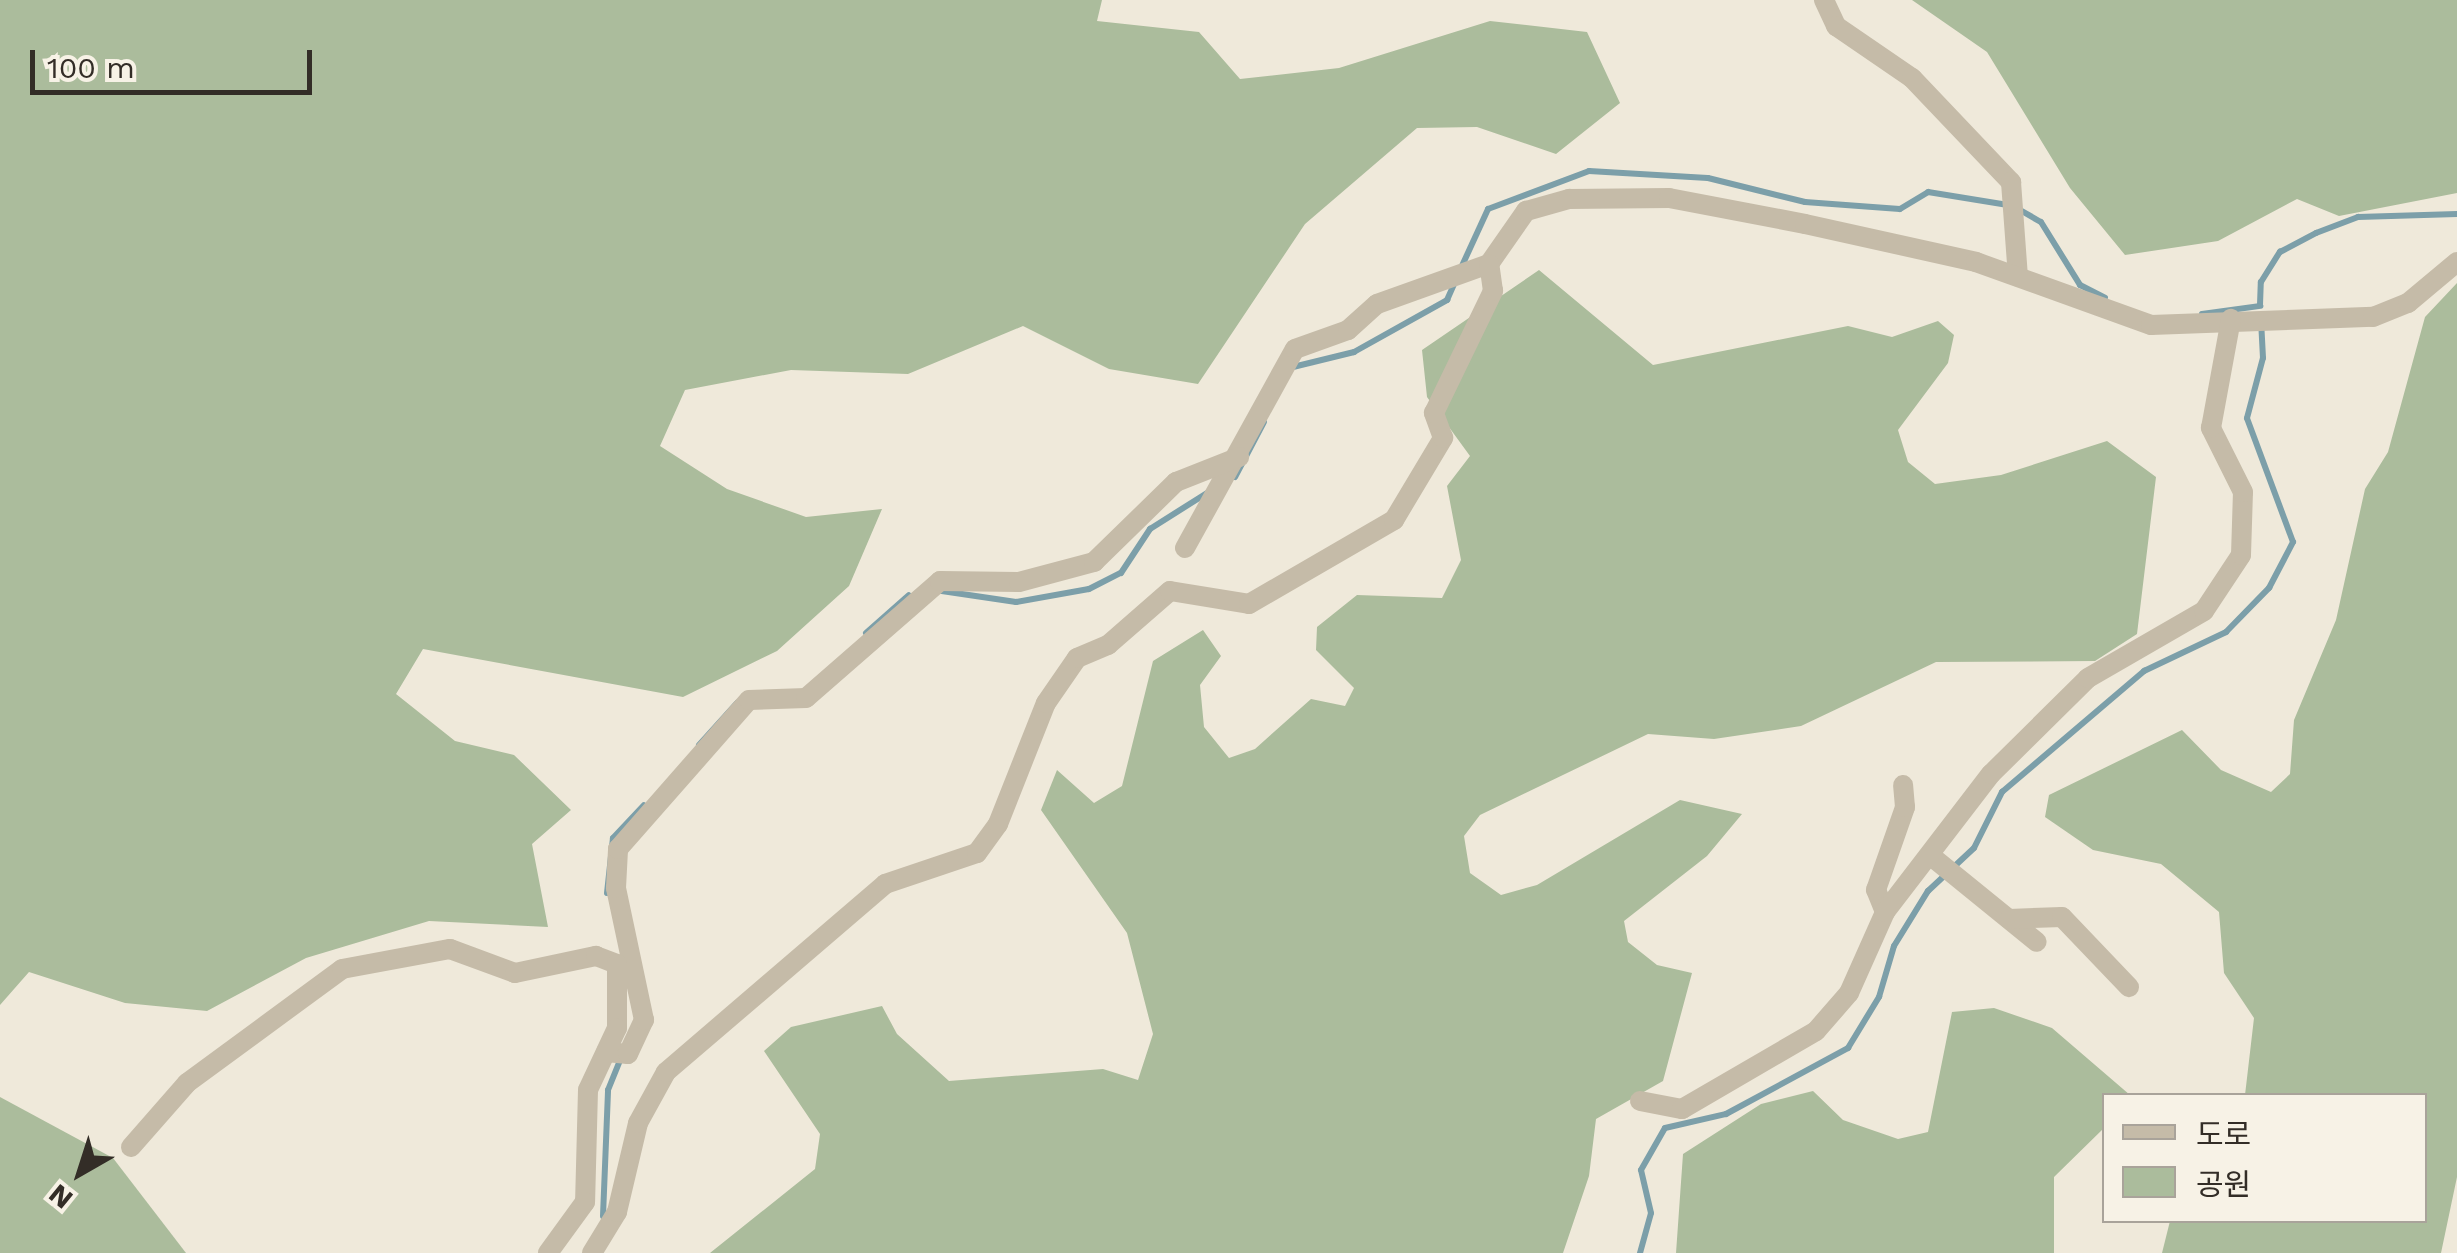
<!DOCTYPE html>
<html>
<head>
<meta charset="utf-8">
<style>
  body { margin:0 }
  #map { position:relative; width:2457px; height:1253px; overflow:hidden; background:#efe9da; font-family:"Work Sans","Noto Sans KR",sans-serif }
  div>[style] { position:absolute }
  .green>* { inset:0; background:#abbc9c }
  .stream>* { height:6px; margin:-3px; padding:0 3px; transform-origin:3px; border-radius:3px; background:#7c9fa9 }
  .minor>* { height:20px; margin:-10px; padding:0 10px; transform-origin:10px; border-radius:10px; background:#c5bba8 }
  span { translate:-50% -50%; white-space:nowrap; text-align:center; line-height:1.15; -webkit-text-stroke:9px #f7f2e6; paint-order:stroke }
  .legend { position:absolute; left:2102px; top:1093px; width:325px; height:130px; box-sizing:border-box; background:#f7f2e6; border:2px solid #a9a39a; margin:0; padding:12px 18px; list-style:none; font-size:30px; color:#332d27 }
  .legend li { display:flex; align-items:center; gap:20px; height:50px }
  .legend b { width:50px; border:2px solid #a9a39a }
  .north { position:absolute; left:30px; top:1123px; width:100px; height:100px; -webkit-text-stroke:8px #f7f2e6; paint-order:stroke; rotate:219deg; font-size:28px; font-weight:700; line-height:40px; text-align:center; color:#332d27 }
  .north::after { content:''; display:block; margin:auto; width:35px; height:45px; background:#332d27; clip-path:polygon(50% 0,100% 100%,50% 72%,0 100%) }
  .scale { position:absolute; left:30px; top:50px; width:282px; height:45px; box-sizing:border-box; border:5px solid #332d27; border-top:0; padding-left:12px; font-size:30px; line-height:35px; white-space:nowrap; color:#332d27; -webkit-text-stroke:8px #f7f2e6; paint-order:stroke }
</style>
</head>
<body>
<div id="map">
  <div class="green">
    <i style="clip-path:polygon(0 0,1102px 0,1097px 21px,1199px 32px,1240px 79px,1339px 68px,1490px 21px,1587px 32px,1620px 103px,1556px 154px,1477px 127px,1417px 128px,1305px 224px,1198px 384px,1109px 369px,1023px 326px,908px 374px,791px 370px,685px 390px,660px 446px,727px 489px,806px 517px,882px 509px,849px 586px,777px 651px,683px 697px,423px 649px,396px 694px,455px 741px,514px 755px,571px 810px,532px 844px,548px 927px,429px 921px,306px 958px,207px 1011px,125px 1003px,29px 972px,0 1005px)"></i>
    <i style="clip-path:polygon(1912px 0,2457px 0,2457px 193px,2339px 216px,2297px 199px,2218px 241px,2125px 255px,2070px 188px,1987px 52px)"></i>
    <i style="clip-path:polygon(1539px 270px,1653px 365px,1848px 326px,1892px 337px,1938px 321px,1954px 335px,1948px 363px,1898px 430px,1908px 462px,1935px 484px,2001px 475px,2107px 441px,2156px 477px,2137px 634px,2095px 661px,1936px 662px,1801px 726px,1714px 739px,1648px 734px,1480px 815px,1464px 836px,1470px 873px,1501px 895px,1537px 885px,1680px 800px,1742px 814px,1707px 856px,1624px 921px,1628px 942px,1657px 965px,1692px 973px,1663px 1081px,1596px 1119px,1589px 1176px,1563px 1253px,710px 1253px,815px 1169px,820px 1134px,764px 1051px,791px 1027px,882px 1006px,897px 1034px,949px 1081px,1103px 1069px,1138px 1080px,1153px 1034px,1127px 933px,1041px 810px,1057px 770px,1094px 803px,1122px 786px,1153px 661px,1203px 630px,1221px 656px,1200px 685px,1204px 727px,1229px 758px,1255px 749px,1311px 699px,1345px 706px,1354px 688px,1316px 650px,1317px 627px,1357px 595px,1442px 598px,1461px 560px,1447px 486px,1470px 456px,1427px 397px,1422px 350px)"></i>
    <i style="clip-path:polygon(2457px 283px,2457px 1177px,2441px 1253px,2162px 1253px,2170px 1221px,2424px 1220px,2424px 1096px,2245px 1095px,2254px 1018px,2224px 973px,2219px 912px,2161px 864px,2093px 850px,2045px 817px,2049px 795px,2182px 730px,2221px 770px,2271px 792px,2290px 774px,2294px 720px,2336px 620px,2365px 489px,2388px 452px,2425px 317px)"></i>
    <i style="clip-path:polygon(1994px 1008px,2052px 1028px,2130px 1095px,2104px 1096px,2104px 1128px,2054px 1177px,2054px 1253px,1676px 1253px,1683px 1154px,1761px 1104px,1813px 1091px,1843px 1120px,1898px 1139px,1928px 1132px,1952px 1012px)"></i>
    <i style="clip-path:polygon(0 1097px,113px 1158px,186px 1253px,0 1253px)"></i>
  </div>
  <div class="stream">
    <i style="left:2020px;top:210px;width:24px;rotate:30deg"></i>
    <i style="left:2041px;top:222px;width:74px;rotate:58.2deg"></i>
    <i style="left:2080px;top:285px;width:28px;rotate:27deg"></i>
    <i style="left:1461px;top:268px;width:65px;rotate:-65.4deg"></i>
    <i style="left:1488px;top:209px;width:108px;rotate:-20.6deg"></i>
    <i style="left:1589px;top:171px;width:119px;rotate:3.4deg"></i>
    <i style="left:1708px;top:178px;width:100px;rotate:13.9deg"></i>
    <i style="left:1805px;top:202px;width:95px;rotate:4.2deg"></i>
    <i style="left:1900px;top:209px;width:33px;rotate:-31deg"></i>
    <i style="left:1928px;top:192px;width:81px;rotate:9.2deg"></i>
    <i style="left:2260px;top:305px;width:23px;rotate:-88deg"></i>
    <i style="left:2261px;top:282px;width:36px;rotate:-58deg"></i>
    <i style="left:2280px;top:252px;width:41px;rotate:-27.8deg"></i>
    <i style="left:2316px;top:233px;width:45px;rotate:-20.9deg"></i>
    <i style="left:2358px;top:217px;width:99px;rotate:-1.7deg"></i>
    <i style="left:2202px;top:314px;width:59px;rotate:-7.9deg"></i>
    <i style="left:1293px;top:367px;width:63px;rotate:-13.8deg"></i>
    <i style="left:1354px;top:352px;width:107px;rotate:-29.2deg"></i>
    <i style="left:1447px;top:300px;width:22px;rotate:-66deg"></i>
    <i style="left:1235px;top:477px;width:62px;rotate:-62.2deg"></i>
    <i style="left:935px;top:590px;width:82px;rotate:8.4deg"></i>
    <i style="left:1016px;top:602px;width:74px;rotate:-10.1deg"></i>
    <i style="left:1089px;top:589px;width:36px;rotate:-27deg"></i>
    <i style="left:1121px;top:573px;width:53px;rotate:-56.6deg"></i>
    <i style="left:1150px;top:529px;width:67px;rotate:-32.3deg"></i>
    <i style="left:866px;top:633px;width:57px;rotate:-41.5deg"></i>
    <i style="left:699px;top:745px;width:57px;rotate:-47.9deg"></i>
    <i style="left:607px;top:893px;width:55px;rotate:-83.8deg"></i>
    <i style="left:613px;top:838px;width:45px;rotate:-46.8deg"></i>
    <i style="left:603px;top:1216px;width:126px;rotate:-87.7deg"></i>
    <i style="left:608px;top:1090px;width:35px;rotate:-68deg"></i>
    <i style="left:1640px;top:1253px;width:41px;rotate:-74.6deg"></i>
    <i style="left:1651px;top:1213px;width:44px;rotate:-103.1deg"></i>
    <i style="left:1641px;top:1170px;width:48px;rotate:-60.3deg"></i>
    <i style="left:1665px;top:1128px;width:63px;rotate:-12.9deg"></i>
    <i style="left:1726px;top:1114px;width:139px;rotate:-28.4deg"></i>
    <i style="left:1848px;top:1048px;width:60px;rotate:-58.7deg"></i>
    <i style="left:1879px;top:997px;width:53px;rotate:-73.6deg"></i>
    <i style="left:1894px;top:946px;width:65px;rotate:-58.3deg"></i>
    <i style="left:1928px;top:891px;width:63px;rotate:-43.1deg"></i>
    <i style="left:1974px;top:848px;width:63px;rotate:-63.4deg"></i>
    <i style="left:2002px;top:792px;width:187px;rotate:-40.4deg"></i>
    <i style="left:2144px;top:671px;width:91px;rotate:-25.4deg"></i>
    <i style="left:2226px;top:632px;width:62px;rotate:-45.7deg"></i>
    <i style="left:2269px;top:588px;width:52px;rotate:-62.4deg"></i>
    <i style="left:2293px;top:542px;width:132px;rotate:-110.4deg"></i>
    <i style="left:2247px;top:418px;width:62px;rotate:-75.1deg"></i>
    <i style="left:2263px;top:358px;width:35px;rotate:-93deg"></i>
  </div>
  <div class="minor">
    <i style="left:1824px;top:0;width:29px;rotate:65deg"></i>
    <i style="left:1836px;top:26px;width:92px;rotate:34.4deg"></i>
    <i style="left:1912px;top:78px;width:144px;rotate:46.4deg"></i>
    <i style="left:2011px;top:182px;width:95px;rotate:85.8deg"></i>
    <i style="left:1185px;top:548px;width:227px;rotate:-61.1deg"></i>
    <i style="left:1295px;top:349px;width:56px;rotate:-19.7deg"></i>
    <i style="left:1348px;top:330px;width:39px;rotate:-42deg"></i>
    <i style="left:1377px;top:304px;width:119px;rotate:-19.7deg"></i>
    <i style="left:1489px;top:264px;width:65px;rotate:-55.1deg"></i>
    <i style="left:1526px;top:211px;width:45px;rotate:-15.6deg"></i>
    <i style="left:1569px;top:199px;width:100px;rotate:-0.6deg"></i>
    <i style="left:1669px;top:198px;width:138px;rotate:10.8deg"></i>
    <i style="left:1805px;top:224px;width:175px;rotate:12.5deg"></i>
    <i style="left:1976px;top:262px;width:186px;rotate:19.8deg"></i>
    <i style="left:2151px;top:325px;width:222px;rotate:-2.1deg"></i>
    <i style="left:2373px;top:317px;width:38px;rotate:-22deg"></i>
    <i style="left:2408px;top:303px;width:64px;rotate:-39.9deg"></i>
    <i style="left:1931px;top:856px;width:136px;rotate:39.1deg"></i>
    <i style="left:1885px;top:912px;width:24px;rotate:-112deg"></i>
    <i style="left:1876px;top:890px;width:88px;rotate:-70.7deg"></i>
    <i style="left:1905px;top:807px;width:22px;rotate:-95deg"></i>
    <i style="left:2009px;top:919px;width:53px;rotate:-2.2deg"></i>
    <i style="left:2062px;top:917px;width:97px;rotate:46.3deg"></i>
    <i style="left:606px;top:1052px;width:22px;rotate:5deg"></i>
    <i style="left:628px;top:1054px;width:38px;rotate:-65deg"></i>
    <i style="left:644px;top:1020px;width:135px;rotate:-102deg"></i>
    <i style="left:616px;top:888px;width:39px;rotate:-87deg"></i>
    <i style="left:618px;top:849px;width:198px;rotate:-48.7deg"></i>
    <i style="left:749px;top:700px;width:57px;rotate:-2deg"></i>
    <i style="left:806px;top:698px;width:178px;rotate:-41.1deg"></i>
    <i style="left:940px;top:581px;width:79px;rotate:0.7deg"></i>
    <i style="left:1019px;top:582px;width:78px;rotate:-14.9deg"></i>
    <i style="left:1094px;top:562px;width:115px;rotate:-44.3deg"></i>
    <i style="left:1176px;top:482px;width:68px;rotate:-21.6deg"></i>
    <i style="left:1640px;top:1101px;width:43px;rotate:10.8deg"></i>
    <i style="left:1682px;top:1109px;width:155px;rotate:-30.2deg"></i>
    <i style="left:1816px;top:1031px;width:50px;rotate:-49deg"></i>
    <i style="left:1849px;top:993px;width:89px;rotate:-66deg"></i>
    <i style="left:1885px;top:912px;width:174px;rotate:-52.5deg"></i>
    <i style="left:1991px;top:774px;width:136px;rotate:-44.7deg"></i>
    <i style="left:2088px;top:678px;width:134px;rotate:-30deg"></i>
    <i style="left:2204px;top:611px;width:67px;rotate:-56.5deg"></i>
    <i style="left:2241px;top:555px;width:63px;rotate:-88.2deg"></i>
    <i style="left:2243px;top:492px;width:72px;rotate:-116.6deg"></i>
    <i style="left:2211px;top:428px;width:111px;rotate:-79.6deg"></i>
    <i style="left:131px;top:1147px;width:85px;rotate:-48.8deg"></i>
    <i style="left:187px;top:1083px;width:192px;rotate:-36.3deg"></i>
    <i style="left:342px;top:969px;width:110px;rotate:-10.5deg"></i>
    <i style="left:450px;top:949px;width:69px;rotate:20.3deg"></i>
    <i style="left:515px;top:973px;width:83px;rotate:-11.9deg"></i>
    <i style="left:596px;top:956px;width:22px;rotate:21deg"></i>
    <i style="left:617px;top:964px;width:64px;rotate:90deg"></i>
    <i style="left:617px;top:1028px;width:68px;rotate:115.1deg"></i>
    <i style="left:588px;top:1090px;width:112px;rotate:91.5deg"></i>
    <i style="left:585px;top:1202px;width:63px;rotate:126deg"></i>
    <i style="left:592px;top:1253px;width:48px;rotate:-58.6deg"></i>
    <i style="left:617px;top:1212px;width:91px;rotate:-76.7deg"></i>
    <i style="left:638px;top:1123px;width:58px;rotate:-61.2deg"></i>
    <i style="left:666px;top:1072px;width:289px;rotate:-40.6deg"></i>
    <i style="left:885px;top:884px;width:97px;rotate:-18.6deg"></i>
    <i style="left:977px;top:853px;width:36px;rotate:-54deg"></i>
    <i style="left:998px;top:824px;width:130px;rotate:-68.4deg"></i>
    <i style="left:1046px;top:703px;width:55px;rotate:-55.4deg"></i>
    <i style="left:1077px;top:658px;width:34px;rotate:-23deg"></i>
    <i style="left:1108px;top:645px;width:82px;rotate:-41.1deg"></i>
    <i style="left:1170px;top:591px;width:80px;rotate:9.3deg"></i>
    <i style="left:1249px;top:604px;width:168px;rotate:-30.1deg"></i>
    <i style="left:1394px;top:520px;width:96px;rotate:-59.1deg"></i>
    <i style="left:1443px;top:438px;width:27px;rotate:-110deg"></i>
    <i style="left:1434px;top:413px;width:136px;rotate:-64.2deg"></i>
    <i style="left:1493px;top:291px;width:27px;rotate:-98deg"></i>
  </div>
  <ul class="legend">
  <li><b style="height:12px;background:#c5bba8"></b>도로</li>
  <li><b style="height:28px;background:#abbc9c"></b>공원</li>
  </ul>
  <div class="north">N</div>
  <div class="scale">100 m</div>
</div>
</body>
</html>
